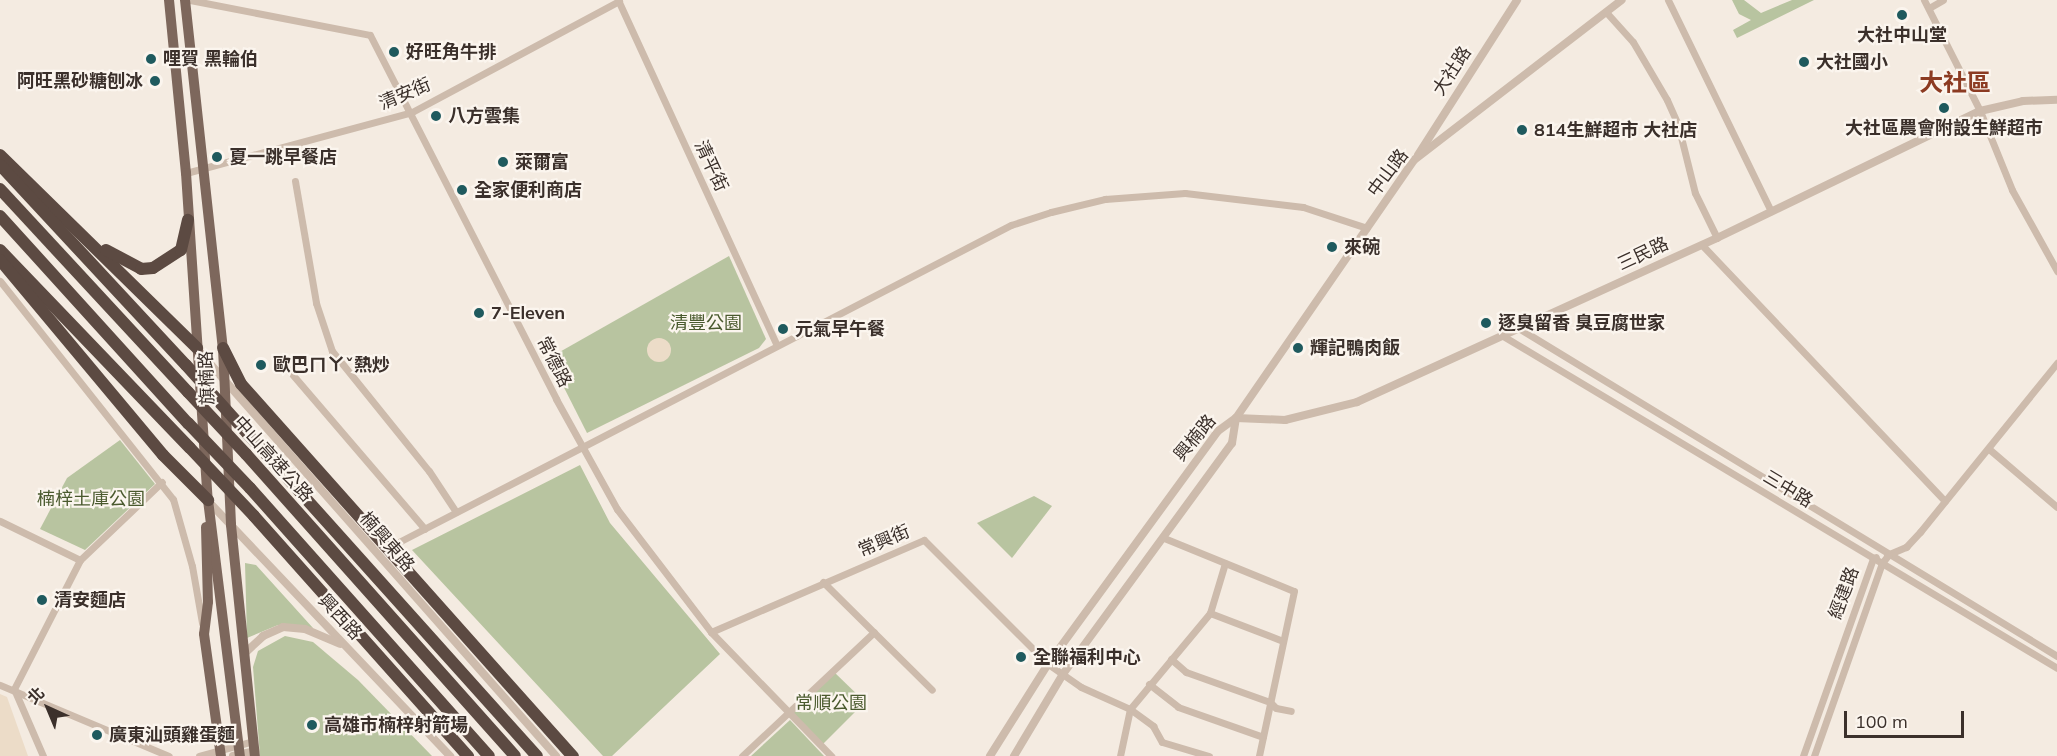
<!DOCTYPE html>
<html>
<head>
<meta charset="utf-8">
<style>
  body { margin:0 }
  #map { position:relative; width:2057px; height:756px; overflow:hidden; background:#f4ebe1; font-family:Mulish,"Noto Sans TC",sans-serif }
  div>[style] { position:absolute }
  .green>* { inset:0; background:#b8c4a0 }
  .plaza>* { inset:0; background:#ecdcc8 }
  .round { border-radius:50% }
  .minor>* { height:7px; margin:-3.5px; padding:0 3.5px; transform-origin:3.5px; border-radius:3.5px; background:#cdbbac }
  .tertiary>* { height:8px; margin:-4px; padding:0 4px; transform-origin:4px; border-radius:4px; background:#cdbbac }
  .primary>* { height:10px; margin:-5px; padding:0 5px; transform-origin:5px; border-radius:5px; background:#7d675c }
  .motorway>* { height:12px; margin:-6px; padding:0 6px; transform-origin:6px; border-radius:6px; background:#5c4a42 }
  .motorway-bridge>* { height:12px; margin:-6px; padding:0 6px; transform-origin:6px; border-radius:6px; background:#5c4a42 }
  .dots>* { width:16px; height:16px; translate:-50% -50%; box-sizing:border-box; border:3px solid #fbf5ee; border-radius:50% }
  span { translate:-50% -50%; white-space:nowrap; text-align:center; line-height:1.15; -webkit-text-stroke:4.5px #fbf5ee; paint-order:stroke }
  .poi-label { font-size:18px; color:#3b302b; font-weight:700 }
  .left { translate:0 -50%; text-align:left }
  .right { translate:-100% -50%; text-align:right }
  .street-label { font-size:18px; color:#3b302b }
  .park-label { font-size:18px; color:#4a5a2e }
  .district-label { font-size:24px; color:#8c3b22; font-weight:700 }
  .north { position:absolute; left:18px; top:678px; width:60px; height:60px; -webkit-text-stroke:4px #fbf5ee; paint-order:stroke; rotate:316deg; font-size:16px; font-weight:700; line-height:24px; text-align:center; color:#3b302b }
  .north::after { content:''; display:block; margin:auto; width:21px; height:27px; background:#3b302b; clip-path:polygon(50% 0,100% 100%,50% 72%,0 100%) }
  .scale { position:absolute; left:1844px; top:711px; width:120px; height:27px; box-sizing:border-box; border:3px solid #3b302b; border-top:0; padding-left:8px; font-size:18px; line-height:21px; white-space:nowrap; color:#3b302b; -webkit-text-stroke:4px #fbf5ee; paint-order:stroke }
</style>
</head>
<body>
<div id="map">
  <div class="green">
    <i style="clip-path:polygon(1732px 0,1744px 0,1761px 13px,1792px 0,1814px 0,1737px 38px,1733px 30px,1751px 20px,1739px 14px)"></i>
    <i style="clip-path:polygon(729px 256px,766px 339px,759px 348px,587px 433px,549px 358px)"></i>
    <i style="clip-path:polygon(120px 440px,155px 484px,85px 550px,40px 529px,67px 478px)"></i>
    <i style="clip-path:polygon(580px 465px,610px 523px,720px 654px,612px 756px,603px 756px,412px 550px)"></i>
    <i style="clip-path:polygon(1034px 496px,1052px 506px,1012px 558px,977px 523px)"></i>
    <i style="clip-path:polygon(245px 563px,256px 565px,313px 628px,278px 625px,247px 638px)"></i>
    <i style="clip-path:polygon(285px 636px,313px 642px,358px 680px,432px 756px,260px 756px,253px 667px,258px 651px)"></i>
    <i style="clip-path:polygon(833px 671px,865px 702px,821px 746px,788px 712px)"></i>
    <i style="clip-path:polygon(790px 720px,824px 756px,751px 756px)"></i>
  </div>
  <div class="plaza">
    <i class="round" style="left:647px;top:338px;width:24px;height:24px"></i>
    <i style="clip-path:polygon(0 694px,7px 697px,28px 756px,0 756px)"></i>
  </div>
  <div class="minor">
    <i style="left:190px;top:0;width:183px;rotate:11deg"></i>
    <i style="left:370px;top:35px;width:409px;rotate:62.9deg"></i>
    <i style="left:556px;top:399px;width:126px;rotate:61deg"></i>
    <i style="left:617px;top:509px;width:155px;rotate:52.6deg"></i>
    <i style="left:711px;top:632px;width:173px;rotate:45.9deg"></i>
    <i style="left:618px;top:0;width:380px;rotate:65.3deg"></i>
    <i style="left:1668px;top:0;width:235px;rotate:64deg"></i>
    <i style="left:1924px;top:0;width:124px;rotate:63.2deg"></i>
    <i style="left:1980px;top:111px;width:85px;rotate:67.9deg"></i>
    <i style="left:2012px;top:190px;width:93px;rotate:60.9deg"></i>
    <i style="left:1929px;top:8px;width:16px;rotate:-30deg"></i>
    <i style="left:1606px;top:12px;width:40px;rotate:48deg"></i>
    <i style="left:1633px;top:42px;width:67px;rotate:59.6deg"></i>
    <i style="left:1667px;top:100px;width:27px;rotate:66deg"></i>
    <i style="left:1678px;top:125px;width:70px;rotate:76deg"></i>
    <i style="left:1695px;top:193px;width:50px;rotate:63.9deg"></i>
    <i style="left:186px;top:173px;width:234px;rotate:-15.1deg"></i>
    <i style="left:412px;top:112px;width:235px;rotate:-28.2deg"></i>
    <i style="left:295px;top:181px;width:124px;rotate:80.2deg"></i>
    <i style="left:316px;top:303px;width:51px;rotate:71.6deg"></i>
    <i style="left:332px;top:351px;width:154px;rotate:51.1deg"></i>
    <i style="left:429px;top:471px;width:49px;rotate:56.6deg"></i>
    <i style="left:1702px;top:245px;width:353px;rotate:46.5deg"></i>
    <i style="left:0;top:281px;width:278px;rotate:51.6deg"></i>
    <i style="left:173px;top:499px;width:70px;rotate:74.2deg"></i>
    <i style="left:192px;top:566px;width:58px;rotate:80deg"></i>
    <i style="left:1520px;top:329px;width:629px;rotate:31.34deg"></i>
    <i style="left:1503px;top:336px;width:646px;rotate:30.93deg"></i>
    <i style="left:286px;top:367px;width:213px;rotate:49.4deg"></i>
    <i style="left:1989px;top:449px;width:89px;rotate:40.5deg"></i>
    <i style="left:0;top:521px;width:89px;rotate:26deg"></i>
    <i style="left:1164px;top:538px;width:140px;rotate:22.2deg"></i>
    <i style="left:1294px;top:591px;width:169px;rotate:102deg"></i>
    <i style="left:393px;top:545px;width:696px;rotate:-27.38deg"></i>
    <i style="left:1011px;top:225px;width:42px;rotate:-18deg"></i>
    <i style="left:1051px;top:212px;width:56px;rotate:-13.5deg"></i>
    <i style="left:1105px;top:199px;width:80px;rotate:-4.3deg"></i>
    <i style="left:1185px;top:193px;width:119px;rotate:6.8deg"></i>
    <i style="left:1303px;top:207px;width:67px;rotate:18.2deg"></i>
    <i style="left:1887px;top:555px;width:21px;rotate:-23deg"></i>
    <i style="left:1906px;top:547px;width:21px;rotate:-47deg"></i>
    <i style="left:1920px;top:532px;width:218px;rotate:-51deg"></i>
    <i style="left:823px;top:582px;width:153px;rotate:44.7deg"></i>
    <i style="left:1210px;top:613px;width:78px;rotate:21deg"></i>
    <i style="left:711px;top:632px;width:232px;rotate:-23.4deg"></i>
    <i style="left:924px;top:540px;width:175px;rotate:45deg"></i>
    <i style="left:1048px;top:664px;width:40px;rotate:34.9deg"></i>
    <i style="left:1081px;top:687px;width:54px;rotate:24.2deg"></i>
    <i style="left:1130px;top:709px;width:29px;rotate:36deg"></i>
    <i style="left:1153px;top:726px;width:18px;rotate:61deg"></i>
    <i style="left:1162px;top:742px;width:49px;rotate:16.6deg"></i>
    <i style="left:1171px;top:659px;width:20px;rotate:41deg"></i>
    <i style="left:1186px;top:672px;width:89px;rotate:19.7deg"></i>
    <i style="left:1270px;top:702px;width:8px;rotate:45deg"></i>
    <i style="left:1276px;top:708px;width:15px;rotate:11deg"></i>
    <i style="left:1149px;top:684px;width:37px;rotate:38deg"></i>
    <i style="left:1178px;top:707px;width:90px;rotate:19.4deg"></i>
    <i style="left:0;top:685px;width:183px;rotate:22.8deg"></i>
    <i style="left:43px;top:756px;width:73px;rotate:-113.4deg"></i>
    <i style="left:14px;top:689px;width:145px;rotate:-62.9deg"></i>
    <i style="left:80px;top:560px;width:113px;rotate:-43.6deg"></i>
    <i style="left:199px;top:756px;width:57px;rotate:-15.3deg"></i>
    <i style="left:742px;top:756px;width:181px;rotate:-43.2deg"></i>
    <i style="left:1120px;top:756px;width:48px;rotate:-78deg"></i>
    <i style="left:1130px;top:709px;width:125px;rotate:-50.2deg"></i>
    <i style="left:1210px;top:613px;width:52px;rotate:-73.3deg"></i>
    <i style="left:1803px;top:756px;width:210px;rotate:-70.5deg"></i>
    <i style="left:1873px;top:558px;width:3px;rotate:-18deg"></i>
    <i style="left:1814px;top:756px;width:205px;rotate:-70.6deg"></i>
    <i style="left:1882px;top:563px;width:11px;rotate:-52deg"></i>
  </div>
  <div class="tertiary">
    <i style="left:1418px;top:155px;width:184px;rotate:-57.4deg"></i>
    <i style="left:197px;top:349px;width:543px;rotate:48.59deg"></i>
    <i style="left:1236px;top:418px;width:49px;rotate:2.3deg"></i>
    <i style="left:1285px;top:420px;width:74px;rotate:-14deg"></i>
    <i style="left:1357px;top:402px;width:396px;rotate:-24.5deg"></i>
    <i style="left:1717px;top:238px;width:292px;rotate:-25.8deg"></i>
    <i style="left:1980px;top:111px;width:44px;rotate:-13.1deg"></i>
    <i style="left:2023px;top:101px;width:34px;rotate:-2deg"></i>
    <i style="left:208px;top:501px;width:352px;rotate:46.5deg"></i>
    <i style="left:245px;top:653px;width:25px;rotate:-43deg"></i>
    <i style="left:263px;top:636px;width:22px;rotate:-24deg"></i>
    <i style="left:283px;top:627px;width:22px;rotate:5deg"></i>
    <i style="left:305px;top:629px;width:38px;rotate:23deg"></i>
    <i style="left:233px;top:756px;width:23px;rotate:-13deg"></i>
    <i style="left:990px;top:756px;width:109px;rotate:-57.8deg"></i>
    <i style="left:1048px;top:664px;width:288px;rotate:-53.9deg"></i>
    <i style="left:1218px;top:431px;width:22px;rotate:-36deg"></i>
    <i style="left:1236px;top:418px;width:313px;rotate:-55.4deg"></i>
    <i style="left:1414px;top:160px;width:262px;rotate:-37.6deg"></i>
    <i style="left:1014px;top:756px;width:96px;rotate:-59.1deg"></i>
    <i style="left:1063px;top:674px;width:286px;rotate:-53.8deg"></i>
    <i style="left:1232px;top:443px;width:25px;rotate:-81deg"></i>
  </div>
  <div class="primary">
    <i style="left:169px;top:0;width:174px;rotate:84.4deg"></i>
    <i style="left:186px;top:173px;width:328px;rotate:86.2deg"></i>
    <i style="left:208px;top:500px;width:258px;rotate:82.9deg"></i>
    <i style="left:185px;top:0;width:350px;rotate:83.8deg"></i>
    <i style="left:223px;top:348px;width:177px;rotate:87.4deg"></i>
    <i style="left:231px;top:525px;width:232px;rotate:84.1deg"></i>
    <i style="left:206px;top:527px;width:75px;rotate:88.5deg"></i>
    <i style="left:208px;top:602px;width:32px;rotate:97deg"></i>
    <i style="left:204px;top:634px;width:123px;rotate:82.1deg"></i>
  </div>
  <div class="motorway">
    <i style="left:0;top:155px;width:276px;rotate:44.4deg"></i>
    <i style="left:0;top:165px;width:273px;rotate:47.1deg"></i>
    <i style="left:0;top:189px;width:277px;rotate:47.2deg"></i>
    <i style="left:0;top:216px;width:280px;rotate:47.8deg"></i>
    <i style="left:0;top:250px;width:274px;rotate:46.2deg"></i>
    <i style="left:106px;top:250px;width:40px;rotate:28deg"></i>
    <i style="left:141px;top:269px;width:12px;rotate:-5deg"></i>
    <i style="left:153px;top:268px;width:33px;rotate:-33deg"></i>
    <i style="left:181px;top:250px;width:31px;rotate:-77deg"></i>
    <i style="left:0;top:260px;width:254px;rotate:50.1deg"></i>
    <i style="left:163px;top:455px;width:64px;rotate:45deg"></i>
    <i style="left:223px;top:348px;width:40px;rotate:63.4deg"></i>
    <i style="left:241px;top:384px;width:499px;rotate:48.3deg"></i>
    <i style="left:247px;top:433px;width:434px;rotate:48.1deg"></i>
    <i style="left:246px;top:454px;width:404px;rotate:48.3deg"></i>
    <i style="left:250px;top:488px;width:359px;rotate:48.3deg"></i>
    <i style="left:254px;top:516px;width:322px;rotate:48.3deg"></i>
  </div>
  <div class="motorway-bridge">
    <i style="left:186px;top:365px;width:91px;rotate:48.1deg"></i>
    <i style="left:188px;top:392px;width:85px;rotate:46.9deg"></i>
    <i style="left:188px;top:423px;width:90px;rotate:46.4deg"></i>
    <i style="left:190px;top:448px;width:93px;rotate:46.7deg"></i>
  </div>
  <div class="dots">
    <i style="left:1902px;top:15px;background:#1f5a5e"></i>
    <i style="left:394px;top:52px;background:#1f5a5e"></i>
    <i style="left:151px;top:59px;background:#1f5a5e"></i>
    <i style="left:1804px;top:62px;background:#1f5a5e"></i>
    <i style="left:155px;top:81px;background:#1f5a5e"></i>
    <i style="left:1944px;top:108px;background:#1f5a5e"></i>
    <i style="left:436px;top:116px;background:#1f5a5e"></i>
    <i style="left:1522px;top:130px;background:#1f5a5e"></i>
    <i style="left:217px;top:157px;background:#1f5a5e"></i>
    <i style="left:503px;top:162px;background:#1f5a5e"></i>
    <i style="left:462px;top:190px;background:#1f5a5e"></i>
    <i style="left:1332px;top:247px;background:#1f5a5e"></i>
    <i style="left:479px;top:313px;background:#1f5a5e"></i>
    <i style="left:1486px;top:323px;background:#1f5a5e"></i>
    <i style="left:783px;top:329px;background:#1f5a5e"></i>
    <i style="left:1298px;top:348px;background:#1f5a5e"></i>
    <i style="left:261px;top:365px;background:#1f5a5e"></i>
    <i style="left:42px;top:600px;background:#1f5a5e"></i>
    <i style="left:1021px;top:657px;background:#1f5a5e"></i>
    <i style="left:312px;top:725px;background:#1f5a5e"></i>
    <i style="left:97px;top:735px;background:#1f5a5e"></i>
  </div>
  <div class="poi-label">
    <span style="left:1902px;top:35px">大社中山堂</span>
    <span class="left" style="left:406px;top:52px">好旺角牛排</span>
    <span class="left" style="left:163px;top:59px">哩賀 黑輪伯</span>
    <span class="left" style="left:1816px;top:62px">大社國小</span>
    <span class="right" style="left:143px;top:81px">阿旺黑砂糖刨冰</span>
    <span class="left" style="left:448px;top:116px">八方雲集</span>
    <span style="left:1944px;top:128px">大社區農會附設生鮮超市</span>
    <span class="left" style="left:1534px;top:130px">814生鮮超市 大社店</span>
    <span class="left" style="left:229px;top:157px">夏一跳早餐店</span>
    <span class="left" style="left:515px;top:162px">萊爾富</span>
    <span class="left" style="left:474px;top:190px">全家便利商店</span>
    <span class="left" style="left:1344px;top:247px">來碗</span>
    <span class="left" style="left:491px;top:313px">7-Eleven</span>
    <span class="left" style="left:1498px;top:323px">逐臭留香 臭豆腐世家</span>
    <span class="left" style="left:795px;top:329px">元氣早午餐</span>
    <span class="left" style="left:1310px;top:348px">輝記鴨肉飯</span>
    <span class="left" style="left:273px;top:365px">歐巴ㄇㄚˇ熱炒</span>
    <span class="left" style="left:54px;top:600px">清安麵店</span>
    <span class="left" style="left:1033px;top:657px">全聯福利中心</span>
    <span class="left" style="left:324px;top:725px">高雄市楠梓射箭場</span>
    <span class="left" style="left:109px;top:735px">廣東汕頭雞蛋麵</span>
  </div>
  <div class="street-label">
    <span style="left:1452px;top:71px;rotate:-57deg">大社路</span>
    <span style="left:405px;top:94px;rotate:-23deg">清安街</span>
    <span style="left:711px;top:166px;rotate:65deg">清平街</span>
    <span style="left:1388px;top:173px;rotate:-53deg">中山路</span>
    <span style="left:1643px;top:254px;rotate:-25deg">三民路</span>
    <span style="left:554px;top:362px;rotate:63deg">常德路</span>
    <span style="left:207px;top:378px;rotate:-92deg">旗楠路</span>
    <span style="left:1195px;top:438px;rotate:-50deg">興楠路</span>
    <span style="left:273px;top:459px;rotate:48deg">中山高速公路</span>
    <span style="left:1788px;top:489px;rotate:31deg">三中路</span>
    <span style="left:884px;top:541px;rotate:-23deg">常興街</span>
    <span style="left:387px;top:542px;rotate:49deg">楠興東路</span>
    <span style="left:1844px;top:593px;rotate:-70deg">經建路</span>
    <span style="left:340px;top:617px;rotate:47deg">興西路</span>
  </div>
  <div class="park-label">
    <span style="left:706px;top:323px">清豐公園</span>
    <span style="left:91px;top:499px">楠梓土庫公園</span>
    <span style="left:831px;top:703px">常順公園</span>
  </div>
  <div class="district-label">
    <span style="left:1955px;top:83px">大社區</span>
  </div>
  <div class="north">北</div>
  <div class="scale">100 m</div>
</div>
</body>
</html>
